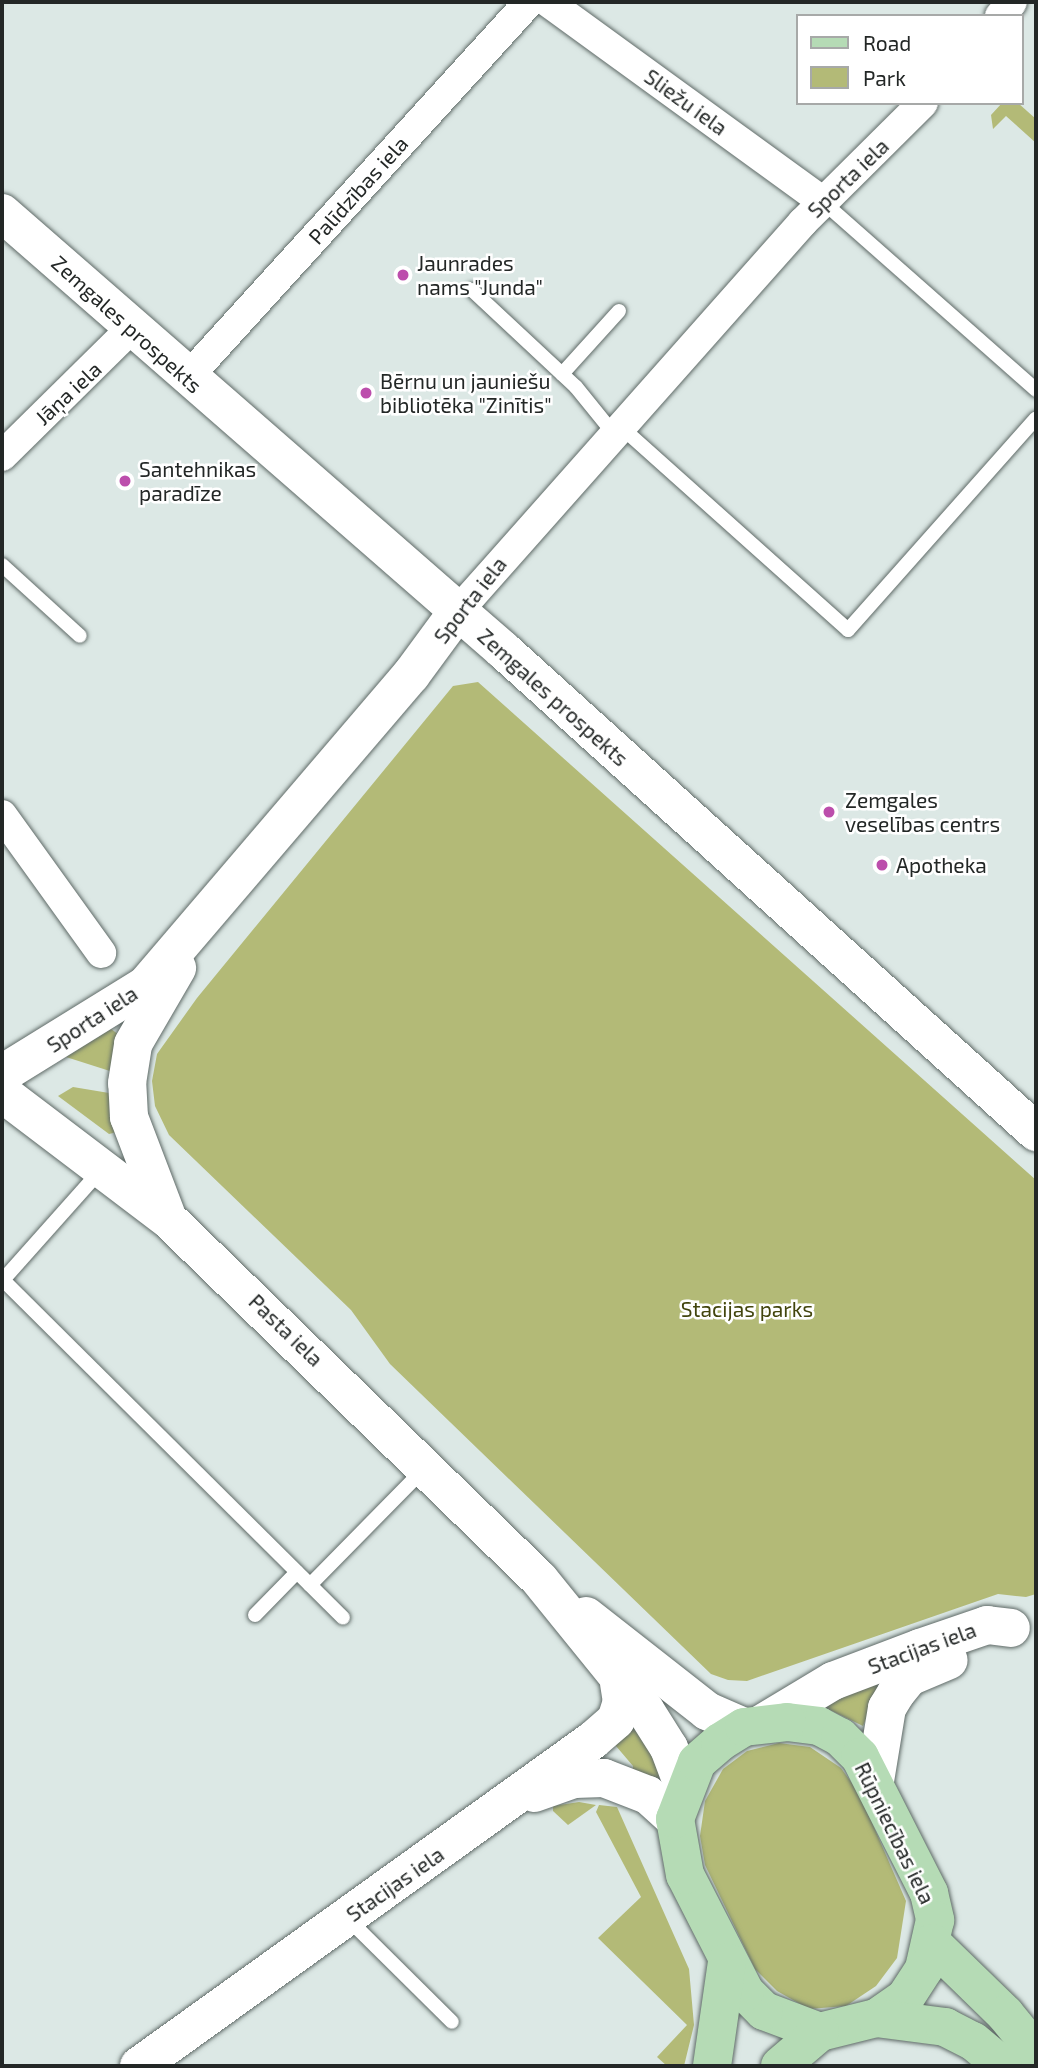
<!DOCTYPE html>
<html>
<head>
<meta charset="utf-8">
<style>
  body { margin:0 }
  #map { position:relative; width:1038px; height:2068px; overflow:hidden; background:#dce8e5; font-family:"Exo 2",sans-serif }
  div>[style] { position:absolute }
  .green>* { inset:0; background:#b3ba77 }
  .roads { filter:drop-shadow(0 0 2px #5f6a67) drop-shadow(0 0 2px #5f6a67) }
  .lane>* { height:14px; margin:-7px; padding:0 7px; transform-origin:7px; border-radius:7px; background:#fff }
  .street>* { height:30px; margin:-15px; padding:0 15px; transform-origin:15px; border-radius:15px; background:#fff }
  .secondary>* { height:38px; margin:-19px; padding:0 19px; transform-origin:19px; border-radius:19px; background:#fff }
  .primary>* { height:38px; margin:-19px; padding:0 19px; transform-origin:19px; border-radius:19px; background:#b5dbb5 }
  .dots>* { width:19px; height:19px; translate:-50% -50%; box-sizing:border-box; border:4px solid #fff; border-radius:50% }
  span { translate:-50% -50%; white-space:nowrap; text-align:center; line-height:1.15; -webkit-text-stroke:5px #fff; paint-order:stroke }
  .street-label { font-size:21px; color:#232726 }
  .poi-label { font-size:21px; color:#232726 }
  .left { translate:0 -50%; text-align:left }
  .park-label { font-size:21px; color:#42450d }
  .frame { position:absolute; inset:0; border:4px solid #232726; pointer-events:none }
  .legend { position:absolute; left:796px; top:14px; width:228px; height:91px; box-sizing:border-box; background:#fff; border:2px solid #a7a9a8; margin:0; padding:9px 12px; list-style:none; font-size:21px; color:#232726 }
  .legend li { display:flex; align-items:center; gap:14px; height:35px }
  .legend b { width:35px; border:2px solid #a7a9a8 }
</style>
</head>
<body>
<div id="map">
  <div class="green">
    <i style="clip-path:polygon(1002px 103px,1018px 103px,1036px 119px,1036px 143px,1006px 116px,993px 129px,991px 115px)"></i>
    <i style="clip-path:polygon(478px 682px,1036px 1180px,1036px 1594px,1026px 1597px,998px 1594px,747px 1681px,728px 1680px,711px 1674px,390px 1364px,351px 1310px,169px 1135px,155px 1106px,152px 1081px,157px 1054px,197px 998px,453px 686px)"></i>
    <i style="clip-path:polygon(111px 1029px,122px 1037px,113px 1072px,66px 1057px)"></i>
    <i style="clip-path:polygon(73px 1087px,115px 1094px,117px 1132px,109px 1134px,58px 1096px)"></i>
    <i style="clip-path:polygon(881px 1681px,863px 1726px,822px 1706px)"></i>
    <i style="clip-path:polygon(631px 1723px,646px 1739px,661px 1777px,658px 1783px,632px 1776px,633px 1766px,610px 1739px)"></i>
    <i style="clip-path:polygon(779px 1743px,810px 1747px,841px 1768px,859px 1793px,906px 1901px,897px 1958px,876px 1986px,846px 2006px,809px 2009px,777px 1991px,755px 1969px,705px 1865px,700px 1836px,705px 1801px,723px 1769px,747px 1751px)"></i>
    <i style="clip-path:polygon(579px 1802px,596px 1805px,568px 1825px,553px 1811px,553px 1806px)"></i>
    <i style="clip-path:polygon(599px 1805px,617px 1807px,689px 1969px,694px 2025px,684px 2066px,667px 2066px,657px 2057px,687px 2025px,598px 1938px,641px 1897px,596px 1812px)"></i>
  </div>
  <div class="roads">
    <div class="lane">
      <i style="left:823px;top:202px;width:284px;rotate:41.4deg"></i>
      <i style="left:472px;top:290px;width:142px;rotate:43deg"></i>
      <i style="left:576px;top:387px;width:60px;rotate:51deg"></i>
      <i style="left:562px;top:374px;width:85px;rotate:-47.9deg"></i>
      <i style="left:620px;top:426px;width:306px;rotate:41.8deg"></i>
      <i style="left:848px;top:630px;width:283px;rotate:-48.4deg"></i>
      <i style="left:2px;top:565px;width:105px;rotate:42.3deg"></i>
      <i style="left:3px;top:1280px;width:479px;rotate:44.8deg"></i>
      <i style="left:2px;top:1281px;width:149px;rotate:-48.3deg"></i>
      <i style="left:310px;top:1585px;width:163px;rotate:-45.5deg"></i>
      <i style="left:255px;top:1615px;width:60px;rotate:-45.7deg"></i>
      <i style="left:348px;top:1919px;width:146px;rotate:44.7deg"></i>
    </div>
    <div class="street">
      <i style="left:548px;top:2px;width:340px;rotate:36deg"></i>
      <i style="left:1000px;top:16px;width:18px;rotate:-49deg"></i>
      <i style="left:187px;top:378px;width:508px;rotate:-47.71deg"></i>
      <i style="left:2px;top:456px;width:182px;rotate:-44.6deg"></i>
      <i style="left:458px;top:611px;width:520px;rotate:-48.43deg"></i>
      <i style="left:803px;top:222px;width:169px;rotate:-44.8deg"></i>
      <i style="left:2px;top:815px;width:170px;rotate:54.3deg"></i>
    </div>
    <div class="secondary">
      <i style="left:2px;top:213px;width:665px;rotate:41.1deg"></i>
      <i style="left:503px;top:650px;width:719px;rotate:42.12deg"></i>
      <i style="left:2px;top:1074px;width:169px;rotate:-31.7deg"></i>
      <i style="left:146px;top:985px;width:408px;rotate:-49.5deg"></i>
      <i style="left:411px;top:675px;width:79px;rotate:-53.7deg"></i>
      <i style="left:2px;top:1093px;width:208px;rotate:37.2deg"></i>
      <i style="left:168px;top:1219px;width:517px;rotate:44.14deg"></i>
      <i style="left:539px;top:1579px;width:169px;rotate:51deg"></i>
      <i style="left:645px;top:1710px;width:45px;rotate:57.7deg"></i>
      <i style="left:669px;top:1748px;width:43px;rotate:69.4deg"></i>
      <i style="left:166px;top:1214px;width:104px;rotate:-110.9deg"></i>
      <i style="left:129px;top:1117px;width:34px;rotate:-93deg"></i>
      <i style="left:127px;top:1083px;width:39px;rotate:-81deg"></i>
      <i style="left:133px;top:1044px;width:88px;rotate:-59.9deg"></i>
      <i style="left:586px;top:1616px;width:154px;rotate:38.1deg"></i>
      <i style="left:707px;top:1711px;width:40px;rotate:23.4deg"></i>
      <i style="left:763px;top:1723px;width:82px;rotate:-31deg"></i>
      <i style="left:833px;top:1681px;width:93px;rotate:-20.8deg"></i>
      <i style="left:920px;top:1648px;width:71px;rotate:-18.9deg"></i>
      <i style="left:987px;top:1625px;width:24px;rotate:7deg"></i>
      <i style="left:875px;top:1781px;width:74px;rotate:-80.7deg"></i>
      <i style="left:887px;top:1708px;width:17px;rotate:-59deg"></i>
      <i style="left:896px;top:1693px;width:21px;rotate:-51deg"></i>
      <i style="left:909px;top:1677px;width:43px;rotate:-23deg"></i>
      <i style="left:534px;top:1793px;width:42px;rotate:-19.3deg"></i>
      <i style="left:574px;top:1779px;width:30px;rotate:-2deg"></i>
      <i style="left:604px;top:1778px;width:47px;rotate:21.1deg"></i>
      <i style="left:648px;top:1795px;width:36px;rotate:42deg"></i>
      <i style="left:139px;top:2066px;width:559px;rotate:-35.68deg"></i>
      <i style="left:593px;top:1740px;width:30px;rotate:-41deg"></i>
      <i style="left:616px;top:1720px;width:19px;rotate:-72deg"></i>
      <i style="left:622px;top:1702px;width:19px;rotate:-99deg"></i>
    </div>
    <div class="primary">
      <i style="left:787px;top:1722px;width:32px;rotate:7deg"></i>
      <i style="left:819px;top:1726px;width:24px;rotate:28deg"></i>
      <i style="left:840px;top:1737px;width:28px;rotate:45deg"></i>
      <i style="left:860px;top:1757px;width:153px;rotate:63.1deg"></i>
      <i style="left:929px;top:1893px;width:28px;rotate:77deg"></i>
      <i style="left:935px;top:1920px;width:50px;rotate:102.7deg"></i>
      <i style="left:924px;top:1969px;width:35px;rotate:123deg"></i>
      <i style="left:905px;top:1998px;width:35px;rotate:145deg"></i>
      <i style="left:876px;top:2018px;width:58px;rotate:166deg"></i>
      <i style="left:820px;top:2032px;width:60px;rotate:-159.4deg"></i>
      <i style="left:764px;top:2011px;width:27px;rotate:-135deg"></i>
      <i style="left:745px;top:1992px;width:131px;rotate:-117.1deg"></i>
      <i style="left:685px;top:1875px;width:57px;rotate:-100.1deg"></i>
      <i style="left:675px;top:1819px;width:61px;rotate:-68.9deg"></i>
      <i style="left:697px;top:1762px;width:30px;rotate:-41deg"></i>
      <i style="left:720px;top:1742px;width:28px;rotate:-32deg"></i>
      <i style="left:744px;top:1727px;width:43px;rotate:-6.6deg"></i>
      <i style="left:932px;top:1943px;width:102px;rotate:44.2deg"></i>
      <i style="left:1005px;top:2014px;width:49px;rotate:50.8deg"></i>
      <i style="left:876px;top:2018px;width:70px;rotate:7.4deg"></i>
      <i style="left:945px;top:2027px;width:31px;rotate:27deg"></i>
      <i style="left:973px;top:2041px;width:39px;rotate:40deg"></i>
      <i style="left:712px;top:2066px;width:105px;rotate:-81.8deg"></i>
      <i style="left:780px;top:2066px;width:52px;rotate:-40.4deg"></i>
    </div>
  </div>
  <div class="dots">
    <i style="left:403px;top:275px;background:#bc4eac"></i>
    <i style="left:366px;top:393px;background:#bc4eac"></i>
    <i style="left:125px;top:481px;background:#bc4eac"></i>
    <i style="left:829px;top:812px;background:#bc4eac"></i>
    <i style="left:882px;top:865px;background:#bc4eac"></i>
  </div>
  <div class="street-label">
    <span style="left:686px;top:102px;rotate:36deg">Sliežu iela</span>
    <span style="left:848px;top:178px;rotate:-44deg">Sporta iela</span>
    <span style="left:358px;top:190px;rotate:-48deg">Palīdzības iela</span>
    <span style="left:127px;top:324px;rotate:42deg">Zemgales prospekts</span>
    <span style="left:68px;top:393px;rotate:-43deg">Jāņa iela</span>
    <span style="left:470px;top:600px;rotate:-52deg">Sporta iela</span>
    <span style="left:553px;top:697px;rotate:42deg">Zemgales prospekts</span>
    <span style="left:92px;top:1019px;rotate:-33deg">Sporta iela</span>
    <span style="left:286px;top:1330px;rotate:44deg">Pasta iela</span>
    <span style="left:922px;top:1648px;rotate:-20deg">Stacijas iela</span>
    <span style="left:895px;top:1833px;rotate:64deg">Rūpniecības iela</span>
    <span style="left:395px;top:1884px;rotate:-35deg">Stacijas iela</span>
  </div>
  <div class="poi-label">
    <span class="left" style="left:417px;top:275px">Jaunrades<br>nams "Junda"</span>
    <span class="left" style="left:380px;top:393px">Bērnu un jauniešu<br>bibliotēka "Zinītis"</span>
    <span class="left" style="left:139px;top:481px">Santehnikas<br>paradīze</span>
    <span class="left" style="left:845px;top:812px">Zemgales<br>veselības centrs</span>
    <span class="left" style="left:896px;top:865px">Apotheka</span>
  </div>
  <div class="park-label">
    <span style="left:747px;top:1309px">Stacijas parks</span>
  </div>
  <div class="frame"></div>
  <ul class="legend">
  <li><b style="height:9px;background:#b5dbb5"></b>Road</li>
  <li><b style="height:19px;background:#b3ba77"></b>Park</li>
  </ul>
</div>
</body>
</html>
